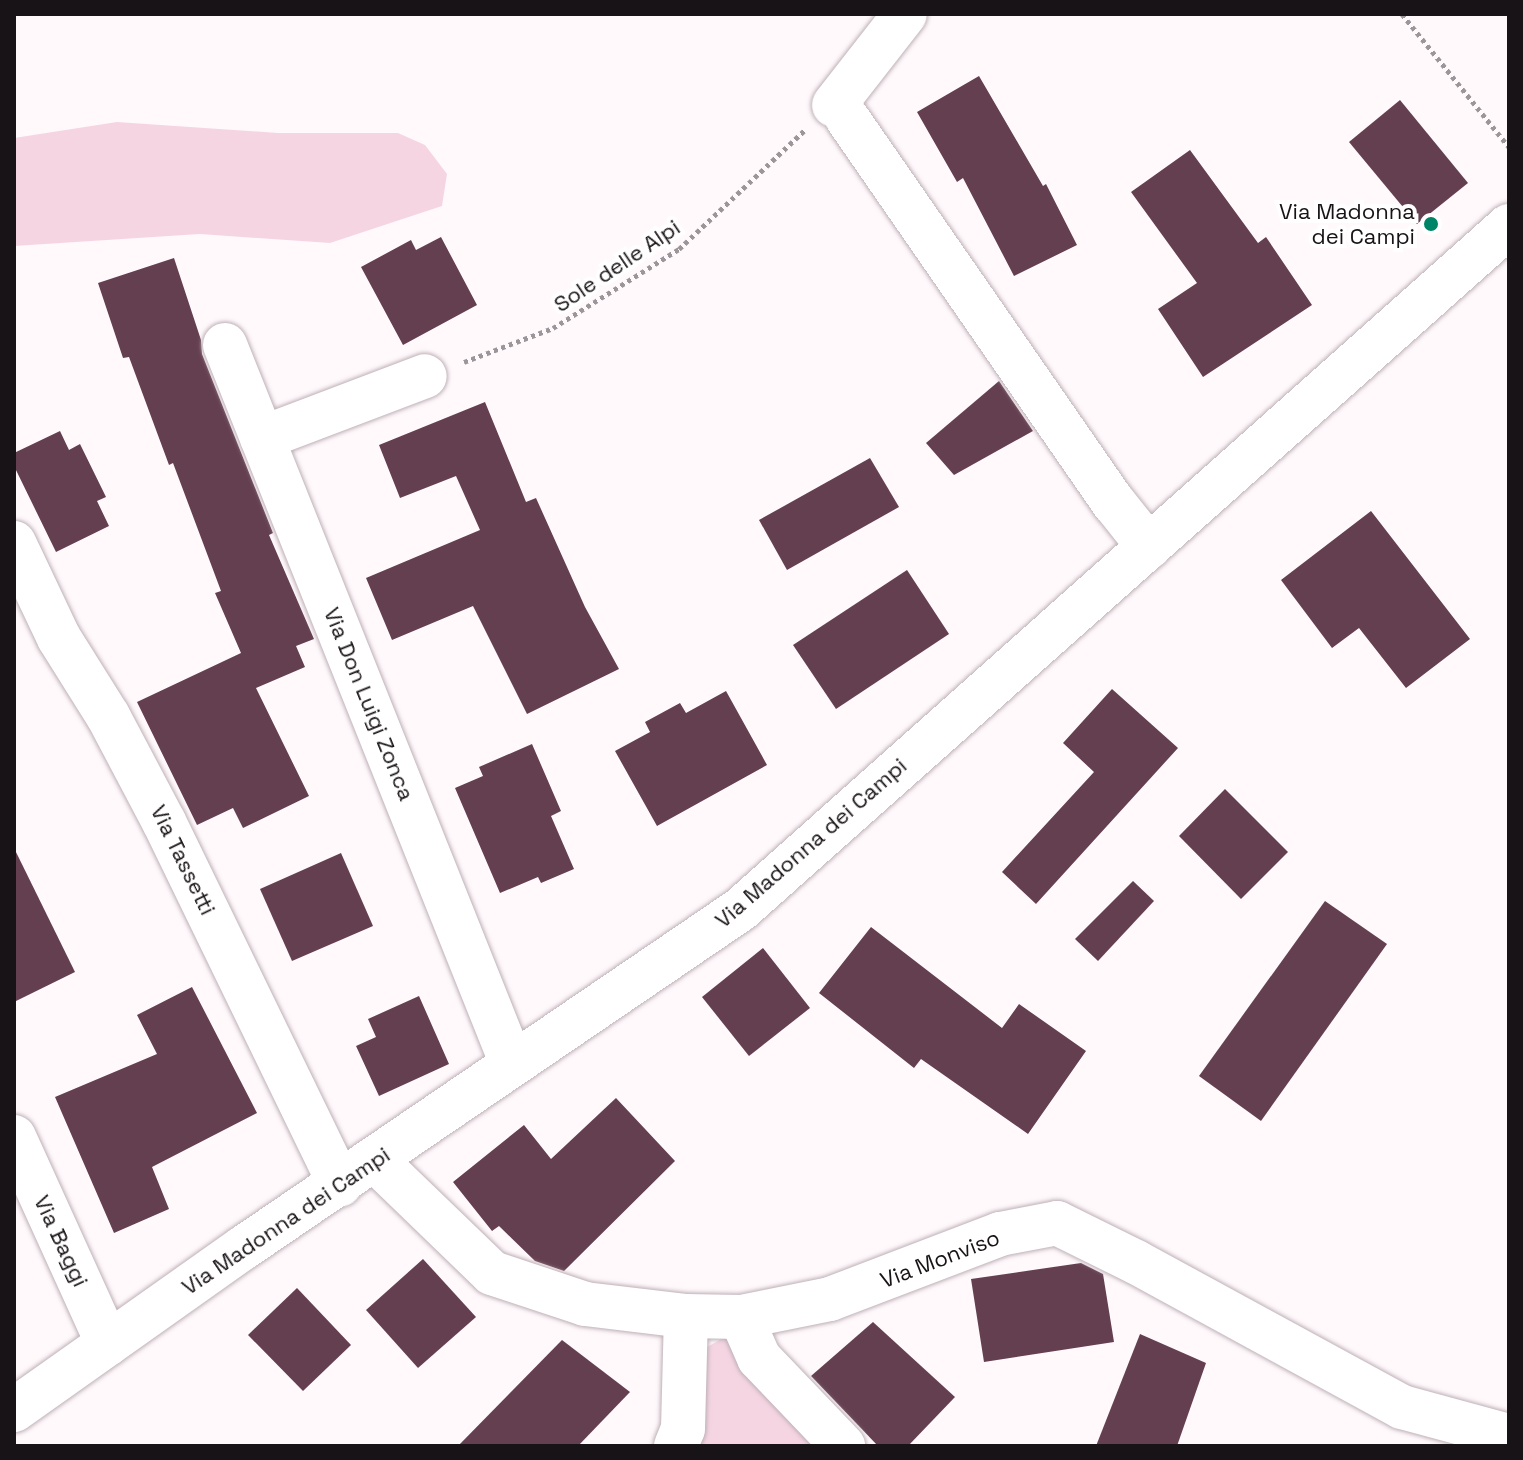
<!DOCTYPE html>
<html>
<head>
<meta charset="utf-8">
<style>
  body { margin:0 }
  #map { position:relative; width:1523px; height:1460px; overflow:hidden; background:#fff9fc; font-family:"Space Grotesk",sans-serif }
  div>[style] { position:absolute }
  .green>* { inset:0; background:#f6d5e3 }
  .building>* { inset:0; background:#643f50 }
  .path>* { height:5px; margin-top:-2.5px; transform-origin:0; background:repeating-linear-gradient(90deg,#9b9699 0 4px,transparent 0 8px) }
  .roads { filter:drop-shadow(0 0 2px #beb0b6) drop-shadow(0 0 2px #beb0b6) }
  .minor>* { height:44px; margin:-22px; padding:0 22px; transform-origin:22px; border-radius:22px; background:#fff }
  .tertiary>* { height:44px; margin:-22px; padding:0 22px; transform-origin:22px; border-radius:22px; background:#fff }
  .dots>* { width:22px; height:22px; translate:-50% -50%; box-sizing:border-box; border:4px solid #fff; border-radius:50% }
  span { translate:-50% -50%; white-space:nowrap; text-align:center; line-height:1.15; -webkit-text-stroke:8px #fff; paint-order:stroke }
  .poi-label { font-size:22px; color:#181316 }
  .right { translate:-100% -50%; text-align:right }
  .street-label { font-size:22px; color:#181316 }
  .frame { position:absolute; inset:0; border:16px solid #181316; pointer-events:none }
</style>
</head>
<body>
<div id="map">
  <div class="green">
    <i style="clip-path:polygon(117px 122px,278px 133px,398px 133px,425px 145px,447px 174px,442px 206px,330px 243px,200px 234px,14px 246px,14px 138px)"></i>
    <i style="clip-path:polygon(725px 1337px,836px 1446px,698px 1446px,700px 1351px)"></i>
  </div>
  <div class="building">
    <i style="clip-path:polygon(979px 76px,1043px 186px,1046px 184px,1077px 245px,1014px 276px,963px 178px,957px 182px,917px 112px)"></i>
    <i style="clip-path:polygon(1400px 100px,1468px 183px,1417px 224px,1349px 142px)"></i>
    <i style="clip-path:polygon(1190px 150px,1258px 243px,1266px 237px,1312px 305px,1203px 377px,1158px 309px,1197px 283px,1131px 192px)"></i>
    <i style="clip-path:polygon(441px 237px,477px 305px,403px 345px,361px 267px,411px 240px,416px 250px)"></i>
    <i style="clip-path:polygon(174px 258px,201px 340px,202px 354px,273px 533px,269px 535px,314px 639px,296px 646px,305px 667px,256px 688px,309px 796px,243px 828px,233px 808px,197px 825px,137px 702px,241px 653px,215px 593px,221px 591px,173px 463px,169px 465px,129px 357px,123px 358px,98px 283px)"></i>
    <i style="clip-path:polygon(999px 381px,1033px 431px,954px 475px,926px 443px)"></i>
    <i style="clip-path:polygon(485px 402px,526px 502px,536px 498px,585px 607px,619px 669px,527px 714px,473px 606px,392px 640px,366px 578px,480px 530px,456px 476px,400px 498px,379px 445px)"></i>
    <i style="clip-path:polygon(60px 431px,69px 450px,80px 444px,106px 497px,97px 501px,109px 526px,56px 552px,14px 466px,14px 453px)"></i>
    <i style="clip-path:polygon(870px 458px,899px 507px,787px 570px,759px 520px)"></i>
    <i style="clip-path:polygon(1371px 511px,1470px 639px,1406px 688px,1359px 628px,1332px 648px,1281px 580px)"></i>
    <i style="clip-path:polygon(907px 570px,949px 634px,836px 709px,793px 645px)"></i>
    <i style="clip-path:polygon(1112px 689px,1178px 748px,1036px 904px,1002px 872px,1094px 772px,1063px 743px)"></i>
    <i style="clip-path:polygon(726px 691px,767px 765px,657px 826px,615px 751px,650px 732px,645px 722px,680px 703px,686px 713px)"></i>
    <i style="clip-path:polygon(532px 744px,561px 811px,551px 816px,574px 869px,541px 883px,538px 877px,500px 893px,455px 788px,483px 776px,479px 767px)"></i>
    <i style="clip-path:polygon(1225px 789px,1288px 852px,1241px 899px,1179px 836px)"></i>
    <i style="clip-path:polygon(14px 848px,75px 972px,14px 1002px)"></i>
    <i style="clip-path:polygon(341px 853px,373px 926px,292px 961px,260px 889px)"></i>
    <i style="clip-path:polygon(1133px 881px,1154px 901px,1098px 961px,1075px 939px)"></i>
    <i style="clip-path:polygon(1325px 901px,1387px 944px,1261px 1121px,1199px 1076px)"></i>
    <i style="clip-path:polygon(871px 927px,1002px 1028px,1019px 1004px,1086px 1051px,1028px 1134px,921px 1059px,914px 1068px,819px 993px)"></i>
    <i style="clip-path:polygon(763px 948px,810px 1008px,749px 1056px,702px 997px)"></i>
    <i style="clip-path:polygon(192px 987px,257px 1113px,152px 1167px,169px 1209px,114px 1233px,55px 1097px,157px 1054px,137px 1015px)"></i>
    <i style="clip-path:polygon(419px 996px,449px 1064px,379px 1096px,356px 1046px,376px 1037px,368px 1019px)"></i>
    <i style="clip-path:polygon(616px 1098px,675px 1161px,564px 1271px,535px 1261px,499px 1226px,492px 1231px,453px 1182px,524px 1125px,551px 1159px)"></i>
    <i style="clip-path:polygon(423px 1259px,476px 1317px,418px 1368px,366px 1310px)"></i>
    <i style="clip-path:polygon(1081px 1263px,1103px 1274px,1114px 1342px,984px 1362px,971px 1279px)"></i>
    <i style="clip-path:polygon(297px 1288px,351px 1345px,303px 1391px,248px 1335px)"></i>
    <i style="clip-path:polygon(873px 1322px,955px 1397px,908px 1446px,878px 1446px,811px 1376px)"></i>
    <i style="clip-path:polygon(1140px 1334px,1206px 1363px,1177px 1446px,1096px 1446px)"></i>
    <i style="clip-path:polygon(562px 1340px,630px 1392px,578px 1446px,458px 1446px)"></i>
  </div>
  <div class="path">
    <i style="left:1402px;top:14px;width:171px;rotate:51.2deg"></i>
    <i style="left:464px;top:362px;width:95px;rotate:-20.9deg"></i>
    <i style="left:553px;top:328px;width:149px;rotate:-32.1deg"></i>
    <i style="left:679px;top:249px;width:173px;rotate:-43.4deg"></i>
  </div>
  <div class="roads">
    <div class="minor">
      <i style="left:834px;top:105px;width:115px;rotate:-52deg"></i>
      <i style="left:847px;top:118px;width:469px;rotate:55.3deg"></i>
      <i style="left:1114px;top:503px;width:56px;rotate:51.5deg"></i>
      <i style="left:225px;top:345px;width:774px;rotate:68.24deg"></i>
      <i style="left:262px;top:438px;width:174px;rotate:-20.8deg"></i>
      <i style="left:14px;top:543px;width:105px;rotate:64.7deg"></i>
      <i style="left:59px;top:638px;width:92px;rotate:57.9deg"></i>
      <i style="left:108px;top:716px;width:120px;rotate:62.2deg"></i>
      <i style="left:164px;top:822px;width:403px;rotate:64.1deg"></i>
      <i style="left:14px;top:1137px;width:227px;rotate:65.6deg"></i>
      <i style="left:376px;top:1161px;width:161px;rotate:44deg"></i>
      <i style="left:492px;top:1273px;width:98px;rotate:18.4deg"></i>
      <i style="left:585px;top:1304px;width:102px;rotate:6.8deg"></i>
      <i style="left:686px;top:1316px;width:55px;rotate:1deg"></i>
      <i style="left:741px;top:1317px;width:91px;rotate:-11.4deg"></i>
      <i style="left:830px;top:1299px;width:182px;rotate:-20.9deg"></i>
      <i style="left:1000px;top:1234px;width:58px;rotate:-10.9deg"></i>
      <i style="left:1057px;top:1223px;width:88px;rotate:26.3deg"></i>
      <i style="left:1136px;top:1262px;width:303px;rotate:28.6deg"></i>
      <i style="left:1402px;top:1407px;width:111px;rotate:15.2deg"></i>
      <i style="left:741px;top:1317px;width:45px;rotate:66.3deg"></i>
      <i style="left:759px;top:1358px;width:122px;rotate:46.3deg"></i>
      <i style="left:676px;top:1446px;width:18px;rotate:-68deg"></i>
      <i style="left:683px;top:1429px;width:113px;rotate:-88.5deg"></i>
    </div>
    <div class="tertiary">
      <i style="left:14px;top:1410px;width:281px;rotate:-35.3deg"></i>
      <i style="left:243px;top:1248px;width:602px;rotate:-34.24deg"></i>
      <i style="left:741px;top:909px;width:1028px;rotate:-41.65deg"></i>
    </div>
  </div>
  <div class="dots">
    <i style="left:1431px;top:224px;background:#008467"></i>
  </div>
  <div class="poi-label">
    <span class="right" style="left:1415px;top:224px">Via Madonna<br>dei Campi</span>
  </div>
  <div class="street-label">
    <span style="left:617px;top:266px;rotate:-34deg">Sole delle Alpi</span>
    <span style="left:369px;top:704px;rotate:68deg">Via Don Luigi Zonca</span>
    <span style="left:811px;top:843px;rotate:-41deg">Via Madonna dei Campi</span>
    <span style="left:183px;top:860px;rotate:64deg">Via Tassetti</span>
    <span style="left:286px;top:1221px;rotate:-34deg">Via Madonna dei Campi</span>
    <span style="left:61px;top:1241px;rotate:65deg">Via Baggi</span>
    <span style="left:940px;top:1259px;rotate:-21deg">Via Monviso</span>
  </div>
  <div class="frame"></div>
</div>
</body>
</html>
